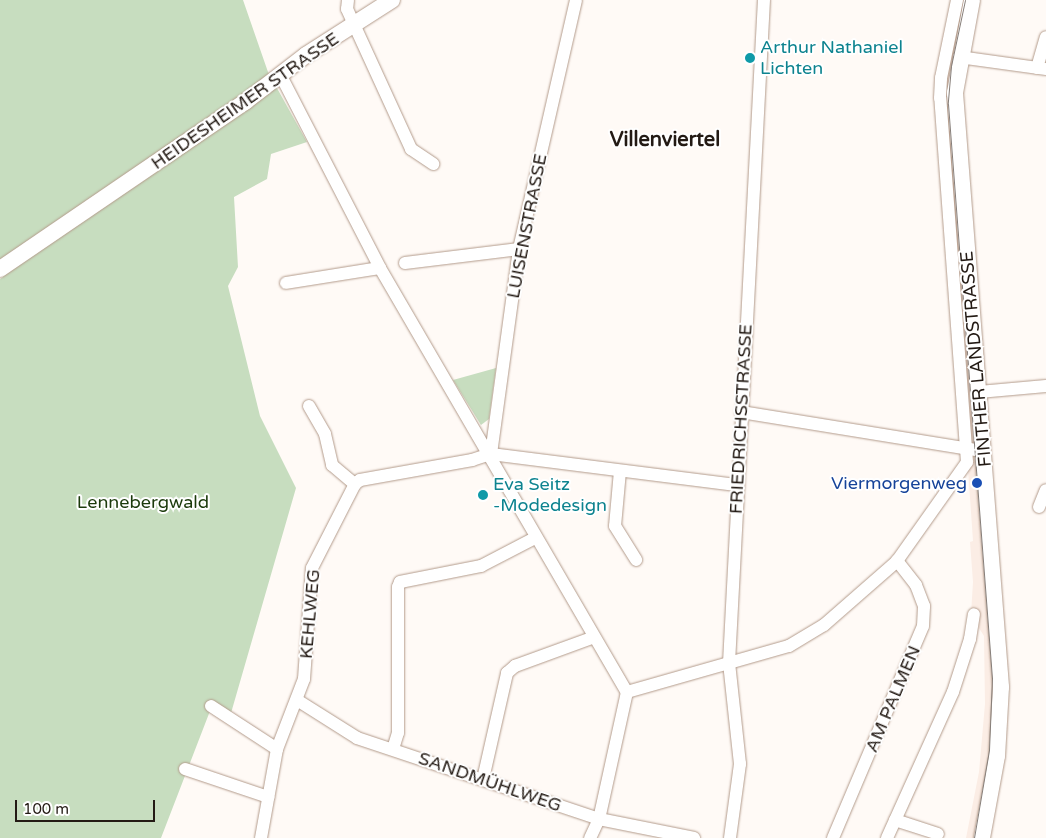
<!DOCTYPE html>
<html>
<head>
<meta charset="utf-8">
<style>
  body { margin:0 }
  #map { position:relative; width:1046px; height:838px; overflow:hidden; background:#fffaf6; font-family:"Varela Round",sans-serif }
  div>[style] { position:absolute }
  .built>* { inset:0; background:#fbede5 }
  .green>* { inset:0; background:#c7ddbf }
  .roads { filter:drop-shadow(0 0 1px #b39b8b) drop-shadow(0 0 1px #b39b8b) }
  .minor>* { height:12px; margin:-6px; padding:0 6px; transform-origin:6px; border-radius:6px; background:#fff }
  .major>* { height:16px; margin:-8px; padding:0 8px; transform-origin:8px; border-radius:8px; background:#fff }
  .tram>* { height:1px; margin:-0.5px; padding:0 0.5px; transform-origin:0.5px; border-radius:0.5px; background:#867e79 }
  .dots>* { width:14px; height:14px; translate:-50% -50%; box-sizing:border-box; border:2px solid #fff; border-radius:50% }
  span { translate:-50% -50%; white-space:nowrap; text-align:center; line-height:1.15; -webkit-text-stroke:4px #fff; paint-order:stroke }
  .culture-label { font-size:18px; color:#0d838f }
  .left { translate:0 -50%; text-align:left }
  .street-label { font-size:18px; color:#231a14 }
  .transit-label { font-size:18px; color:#164399 }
  .right { translate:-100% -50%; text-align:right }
  .park-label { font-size:18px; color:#1b3a0b }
  .quarter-label { font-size:20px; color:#231a14; font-weight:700 }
  .scale { position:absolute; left:15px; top:800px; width:140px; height:22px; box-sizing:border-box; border:2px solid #231a14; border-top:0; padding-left:6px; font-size:15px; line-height:18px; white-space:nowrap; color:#231a14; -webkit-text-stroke:4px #fff; paint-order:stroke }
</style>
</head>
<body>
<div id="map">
  <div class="built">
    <i style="clip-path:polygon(958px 0,967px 0,953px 65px,977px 442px,970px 443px,942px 96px)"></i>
    <i style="clip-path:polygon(977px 458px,992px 636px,994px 725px,976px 838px,966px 838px,979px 772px,985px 704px,984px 636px,979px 628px,978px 614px,971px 614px,973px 582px,970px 542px,973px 541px,968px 469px,971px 468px,970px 461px)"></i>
  </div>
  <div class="green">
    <i style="clip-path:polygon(0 0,243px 0,268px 72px,307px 142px,271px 154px,267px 179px,234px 197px,238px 267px,228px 286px,260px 416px,296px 488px,229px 720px,210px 711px,161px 838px,0 838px,0 279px,3px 277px,0 274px)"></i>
    <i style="clip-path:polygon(496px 368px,489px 419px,481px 425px,453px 380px)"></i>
  </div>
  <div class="roads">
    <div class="minor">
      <i style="left:348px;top:0;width:9px;rotate:96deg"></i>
      <i style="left:347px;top:9px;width:154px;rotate:65.4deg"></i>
      <i style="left:411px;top:149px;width:27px;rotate:34deg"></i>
      <i style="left:959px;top:57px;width:88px;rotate:7.9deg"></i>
      <i style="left:1037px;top:68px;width:32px;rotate:-74deg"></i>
      <i style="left:280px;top:74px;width:218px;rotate:62.7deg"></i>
      <i style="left:380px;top:268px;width:491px;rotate:59.8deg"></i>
      <i style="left:627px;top:692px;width:130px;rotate:102.4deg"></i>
      <i style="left:599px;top:819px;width:21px;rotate:115deg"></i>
      <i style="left:405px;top:263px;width:115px;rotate:-7deg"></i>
      <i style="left:286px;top:283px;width:95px;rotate:-9.1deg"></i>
      <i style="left:979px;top:392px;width:67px;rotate:-5.1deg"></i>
      <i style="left:309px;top:406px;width:32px;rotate:60deg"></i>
      <i style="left:325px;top:434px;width:32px;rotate:77deg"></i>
      <i style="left:332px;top:465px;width:30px;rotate:40deg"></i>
      <i style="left:741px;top:412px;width:238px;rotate:9.2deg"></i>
      <i style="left:491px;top:454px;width:207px;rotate:-82.2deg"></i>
      <i style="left:519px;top:249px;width:255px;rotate:-77.1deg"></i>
      <i style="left:620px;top:471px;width:55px;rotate:95.2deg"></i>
      <i style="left:615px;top:526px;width:40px;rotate:58deg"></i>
      <i style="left:1039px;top:507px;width:18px;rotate:-68deg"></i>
      <i style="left:627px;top:692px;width:168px;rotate:-15.9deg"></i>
      <i style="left:789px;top:646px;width:41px;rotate:-31deg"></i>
      <i style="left:824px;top:625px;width:97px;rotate:-41.2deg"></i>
      <i style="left:897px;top:561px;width:121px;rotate:-54.7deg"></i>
      <i style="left:967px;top:462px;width:365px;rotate:-94.2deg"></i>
      <i style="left:940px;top:98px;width:20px;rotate:-87deg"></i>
      <i style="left:941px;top:78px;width:80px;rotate:-78.4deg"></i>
      <i style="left:297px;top:700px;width:71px;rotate:32.3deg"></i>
      <i style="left:357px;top:738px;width:255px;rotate:18.5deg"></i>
      <i style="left:599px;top:819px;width:97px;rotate:11.3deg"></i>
      <i style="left:211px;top:706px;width:79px;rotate:33.1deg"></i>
      <i style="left:393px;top:749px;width:17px;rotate:-73deg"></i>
      <i style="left:398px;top:733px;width:146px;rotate:-90deg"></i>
      <i style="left:398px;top:587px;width:5px;rotate:-68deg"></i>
      <i style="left:400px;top:582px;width:83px;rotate:-11.2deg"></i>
      <i style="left:481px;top:566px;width:61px;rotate:-27.4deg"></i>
      <i style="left:185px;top:769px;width:88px;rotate:18.6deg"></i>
      <i style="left:483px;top:779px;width:109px;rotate:-77.2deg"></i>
      <i style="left:507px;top:673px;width:11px;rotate:-41deg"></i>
      <i style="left:515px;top:666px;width:82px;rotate:-20deg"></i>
      <i style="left:895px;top:820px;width:45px;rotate:18deg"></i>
      <i style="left:261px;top:838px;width:90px;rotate:-79.8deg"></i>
      <i style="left:277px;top:749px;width:75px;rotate:-68.9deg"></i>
      <i style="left:304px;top:679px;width:111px;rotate:-85.9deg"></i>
      <i style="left:312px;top:568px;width:94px;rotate:-62.9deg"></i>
      <i style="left:355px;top:484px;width:6px;rotate:-39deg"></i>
      <i style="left:360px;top:480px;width:114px;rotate:-10.1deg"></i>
      <i style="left:472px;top:460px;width:20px;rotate:-18deg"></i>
      <i style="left:491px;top:454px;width:249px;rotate:7.2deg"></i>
      <i style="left:730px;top:838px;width:75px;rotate:-82.3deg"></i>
      <i style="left:740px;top:764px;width:102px;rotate:-96.2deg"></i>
      <i style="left:729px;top:663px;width:664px;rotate:-86.98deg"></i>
      <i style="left:833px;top:838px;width:230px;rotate:-67deg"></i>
      <i style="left:923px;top:626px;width:20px;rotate:-87deg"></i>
      <i style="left:924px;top:606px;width:22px;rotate:-111deg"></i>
      <i style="left:916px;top:585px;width:31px;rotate:-128deg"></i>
      <i style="left:887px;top:838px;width:160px;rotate:-65.7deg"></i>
      <i style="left:953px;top:692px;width:56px;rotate:-72.2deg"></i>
      <i style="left:970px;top:639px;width:25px;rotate:-81deg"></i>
    </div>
    <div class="major">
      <i style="left:972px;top:0;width:95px;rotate:100.4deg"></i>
      <i style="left:955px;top:93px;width:596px;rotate:85.57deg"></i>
      <i style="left:1001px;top:687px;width:69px;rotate:93.3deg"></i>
      <i style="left:997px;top:756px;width:83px;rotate:100.4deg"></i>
      <i style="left:0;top:269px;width:297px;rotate:-34.3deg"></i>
      <i style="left:245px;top:102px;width:77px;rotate:-37.6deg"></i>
      <i style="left:306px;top:55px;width:102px;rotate:-32.6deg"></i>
    </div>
  </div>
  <div class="tram">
    <i style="left:965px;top:0;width:67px;rotate:102deg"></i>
    <i style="left:951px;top:66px;width:38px;rotate:95deg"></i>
    <i style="left:948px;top:104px;width:576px;rotate:85.62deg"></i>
    <i style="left:992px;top:678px;width:72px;rotate:92.4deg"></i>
    <i style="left:989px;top:750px;width:89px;rotate:99.7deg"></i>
  </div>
  <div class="dots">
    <i style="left:750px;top:58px;background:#0f9aa8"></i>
    <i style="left:977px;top:483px;background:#1a4fb4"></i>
    <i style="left:483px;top:495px;background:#0f9aa8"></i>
  </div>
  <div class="culture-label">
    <span class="left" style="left:760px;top:58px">Arthur Nathaniel<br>Lichten</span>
    <span class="left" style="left:493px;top:495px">Eva Seitz<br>-Modedesign</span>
  </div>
  <div class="street-label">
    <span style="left:245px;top:101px;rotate:-35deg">HEIDESHEIMER STRASSE</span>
    <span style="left:527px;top:226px;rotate:-79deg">LUISENSTRASSE</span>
    <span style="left:976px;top:359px;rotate:-95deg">FINTHER LANDSTRASSE</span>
    <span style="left:741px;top:419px;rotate:-87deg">FRIEDRICHSSTRASSE</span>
    <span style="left:310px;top:614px;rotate:-85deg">KEHLWEG</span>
    <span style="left:893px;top:699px;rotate:-67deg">AM PALMEN</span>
    <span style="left:490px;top:782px;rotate:19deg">SANDMÜHLWEG</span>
  </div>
  <div class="transit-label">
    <span class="right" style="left:967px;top:483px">Viermorgenweg</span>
  </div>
  <div class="park-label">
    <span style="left:143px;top:502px">Lennebergwald</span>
  </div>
  <div class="quarter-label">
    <span style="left:665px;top:140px">Villenviertel</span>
  </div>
  <div class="scale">100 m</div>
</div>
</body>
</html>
